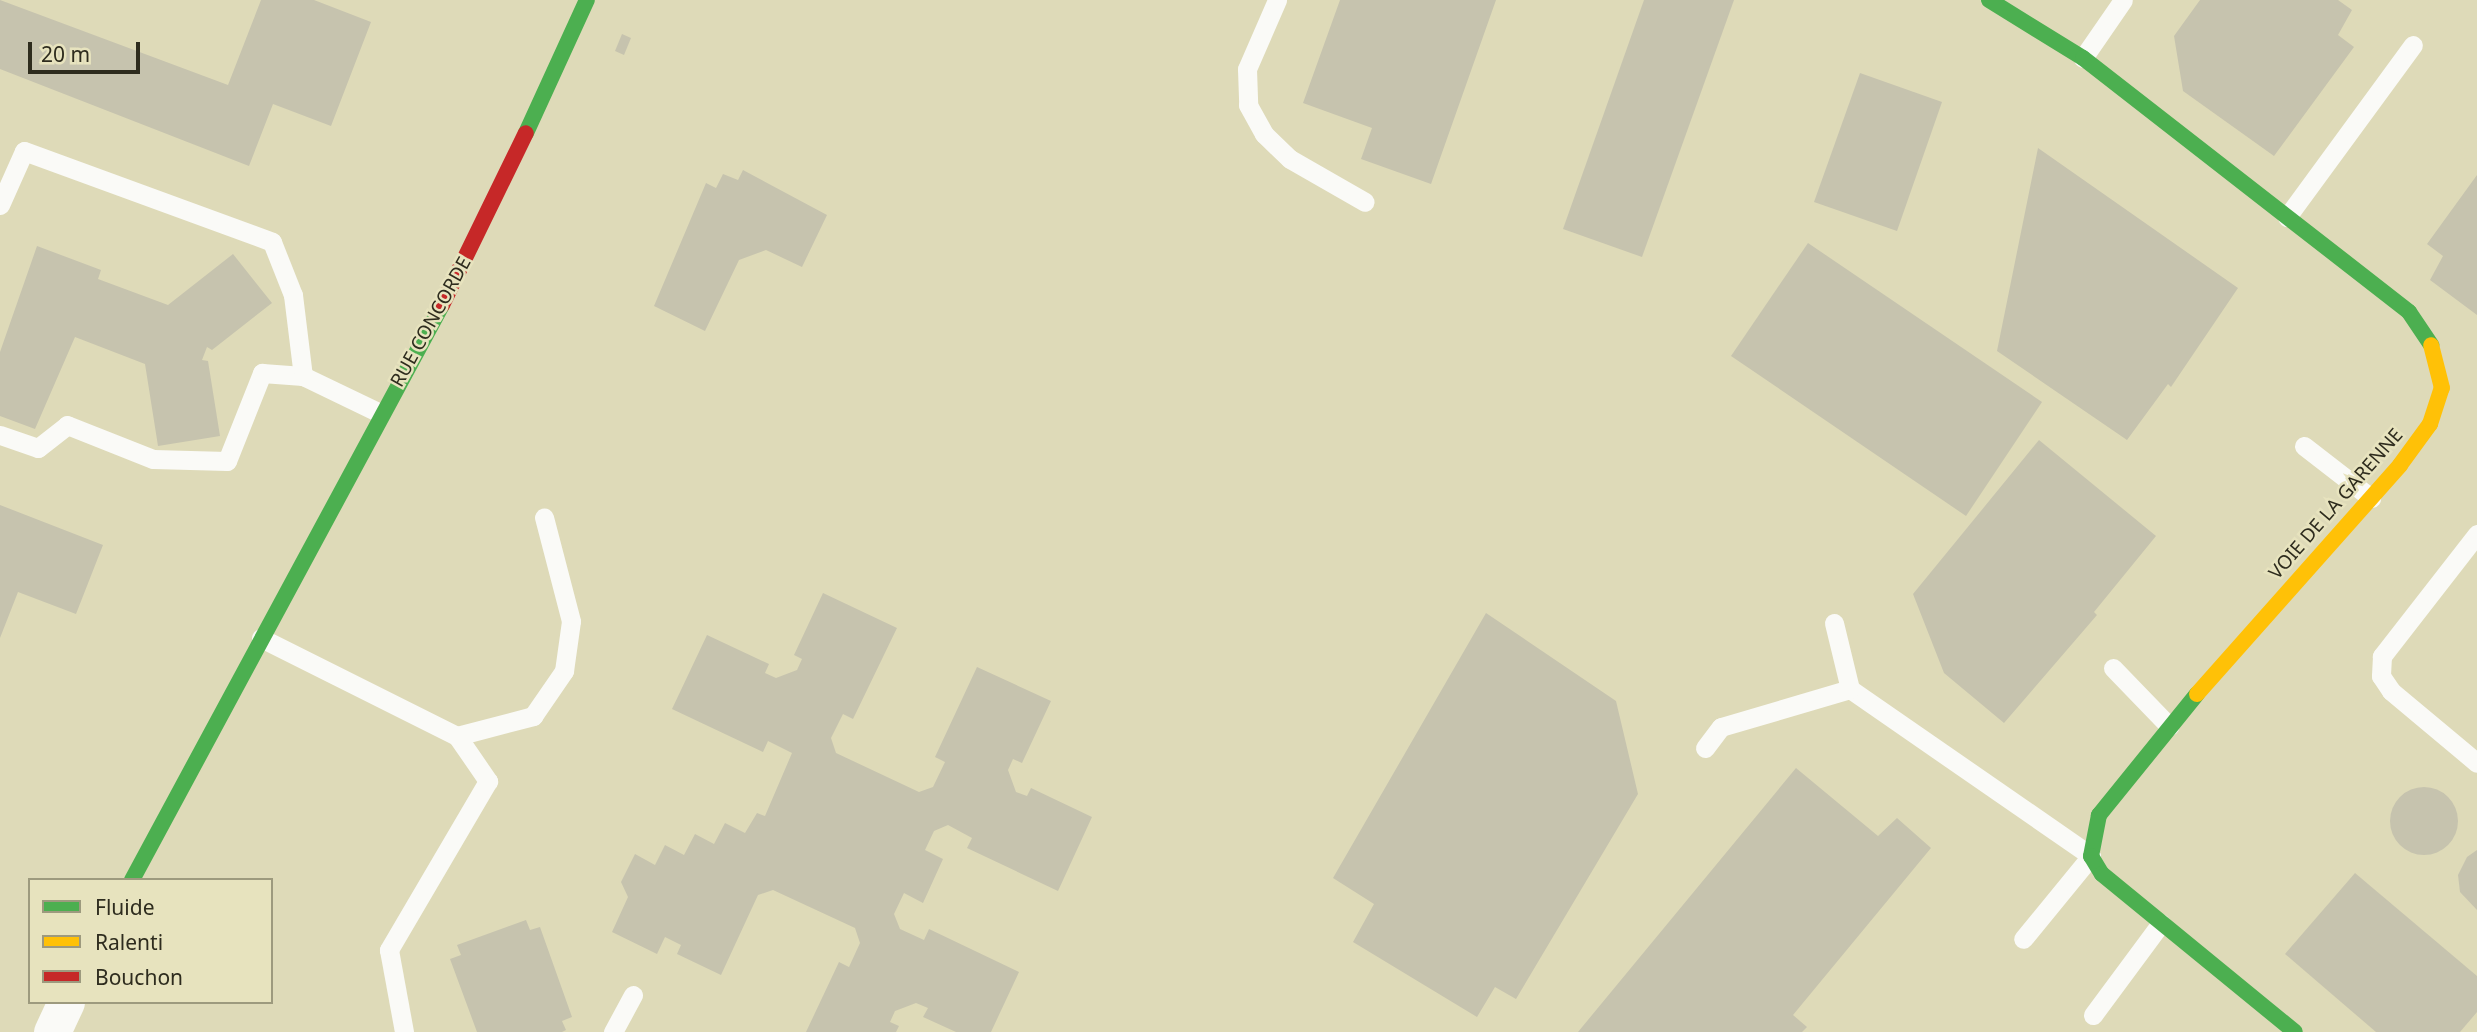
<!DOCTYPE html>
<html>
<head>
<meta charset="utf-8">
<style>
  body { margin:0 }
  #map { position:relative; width:2477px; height:1032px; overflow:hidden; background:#dedbc7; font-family:"Noto Sans",sans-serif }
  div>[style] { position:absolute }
  .built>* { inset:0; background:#dedab8 }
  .building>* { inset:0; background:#c6c3ae }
  .round { border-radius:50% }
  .lane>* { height:19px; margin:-9.5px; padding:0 9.5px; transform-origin:9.5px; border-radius:9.5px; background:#fafaf7 }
  .street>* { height:37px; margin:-18.5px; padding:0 18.5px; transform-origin:18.5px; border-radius:18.5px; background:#fafaf7 }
  .fast>* { height:16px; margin:-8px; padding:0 8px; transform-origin:8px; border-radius:8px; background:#4caf50 }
  .slow>* { height:16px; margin:-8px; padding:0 8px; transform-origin:8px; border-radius:8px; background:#ffc107 }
  .jam>* { height:16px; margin:-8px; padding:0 8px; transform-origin:8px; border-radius:8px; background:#c62828 }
  span { translate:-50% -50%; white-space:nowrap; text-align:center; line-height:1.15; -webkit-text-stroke:5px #e7e3be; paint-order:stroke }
  .street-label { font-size:19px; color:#2e2c1e }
  .legend { position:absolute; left:28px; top:878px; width:245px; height:126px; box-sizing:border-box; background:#e7e3be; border:2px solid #9d9a7e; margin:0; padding:9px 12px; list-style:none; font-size:21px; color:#2e2c1e }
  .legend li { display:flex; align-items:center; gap:14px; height:35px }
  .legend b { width:35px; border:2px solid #9d9a7e }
  .scale { position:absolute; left:28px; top:42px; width:112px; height:32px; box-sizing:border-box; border:4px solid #2e2c1e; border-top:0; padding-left:9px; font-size:21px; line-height:24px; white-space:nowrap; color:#2e2c1e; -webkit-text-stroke:5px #e7e3be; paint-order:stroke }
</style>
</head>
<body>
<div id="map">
  <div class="built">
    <i style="clip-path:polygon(evenodd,0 0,2477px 0,2477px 1032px,0 1032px,0 0,30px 880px,271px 880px,271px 1002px,30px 1002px,30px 880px)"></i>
  </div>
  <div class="building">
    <i style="clip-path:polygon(0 0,228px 85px,261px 0,314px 0,371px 22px,331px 126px,273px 104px,249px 166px,0 69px)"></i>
    <i style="clip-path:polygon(1340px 0,1496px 0,1431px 184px,1361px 159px,1372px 128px,1303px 103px)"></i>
    <i style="clip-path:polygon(1644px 0,1734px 0,1642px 257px,1563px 229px)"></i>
    <i style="clip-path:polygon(2200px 0,2338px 0,2352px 10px,2338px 35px,2354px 47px,2274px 156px,2183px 91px,2174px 36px)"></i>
    <i style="clip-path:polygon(622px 34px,631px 38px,624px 55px,615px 51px)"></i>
    <i style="clip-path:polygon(1860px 73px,1942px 102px,1897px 231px,1814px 202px)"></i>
    <i style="clip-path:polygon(2038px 148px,2238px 288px,2171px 387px,2168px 384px,2127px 440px,1997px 351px)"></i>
    <i style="clip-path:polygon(743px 170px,827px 215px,802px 267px,766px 250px,739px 260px,705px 331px,654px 306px,706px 183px,716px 188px,723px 174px,738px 180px)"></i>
    <i style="clip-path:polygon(2477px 175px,2477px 315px,2430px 280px,2443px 256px,2427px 244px)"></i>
    <i style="clip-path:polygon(1808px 243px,2042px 402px,1966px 516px,1731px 356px)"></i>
    <i style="clip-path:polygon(37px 246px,101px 270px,98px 279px,168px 305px,233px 254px,272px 303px,212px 350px,207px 347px,202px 360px,208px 361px,220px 436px,158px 446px,145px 364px,75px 337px,35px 429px,0 416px,0 352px)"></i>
    <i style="clip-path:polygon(2039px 440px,2156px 536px,2094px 612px,2097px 615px,2004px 723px,1944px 673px,1913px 594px)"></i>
    <i style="clip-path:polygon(0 505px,103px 545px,76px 614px,18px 592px,0 638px)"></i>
    <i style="clip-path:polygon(823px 593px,897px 628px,853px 719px,843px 714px,831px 738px,836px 753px,919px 792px,933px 787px,945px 762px,935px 757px,977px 667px,1051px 701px,1022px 763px,1013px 759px,1008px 770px,1016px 792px,1027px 796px,1031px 788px,1092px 817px,1058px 891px,967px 848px,972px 838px,948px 825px,934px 831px,925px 850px,943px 859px,923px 903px,904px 893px,894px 914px,900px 929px,924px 940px,929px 929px,1019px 972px,991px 1032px,956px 1032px,923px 1017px,928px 1008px,916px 1003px,895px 1011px,890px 1022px,899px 1026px,896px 1032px,806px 1032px,839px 962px,849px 967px,860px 943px,855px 928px,773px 890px,758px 895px,721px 975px,677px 954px,681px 945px,665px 937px,657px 954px,612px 932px,628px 897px,621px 882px,635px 854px,655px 865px,665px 845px,684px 855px,695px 834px,714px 844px,725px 823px,745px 833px,757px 813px,765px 816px,792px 753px,768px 741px,763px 752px,672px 709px,707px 635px,769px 664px,765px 673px,776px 678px,797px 670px,802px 659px,794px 655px)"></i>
    <i style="clip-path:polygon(1486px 613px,1616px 701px,1638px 794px,1516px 999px,1495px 987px,1477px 1017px,1353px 942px,1374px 904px,1333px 878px)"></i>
    <i style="clip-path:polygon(1796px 768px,1878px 836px,1897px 818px,1931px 848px,1793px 1015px,1807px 1027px,1802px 1032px,1578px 1032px)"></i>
    <i class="round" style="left:2390px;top:787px;width:68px;height:68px"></i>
    <i style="clip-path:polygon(2477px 850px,2477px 910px,2460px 892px,2458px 875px,2467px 857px)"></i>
    <i style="clip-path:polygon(2355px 873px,2477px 976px,2477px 1012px,2460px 1032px,2376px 1032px,2285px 954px)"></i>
    <i style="clip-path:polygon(526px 920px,530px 930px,540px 927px,572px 1017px,562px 1021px,566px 1030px,562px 1032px,477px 1032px,450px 959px,461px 955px,457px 945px)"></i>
  </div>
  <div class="lane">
    <i style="left:1277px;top:0;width:75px;rotate:113.5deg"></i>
    <i style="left:1247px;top:69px;width:36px;rotate:88deg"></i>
    <i style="left:1248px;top:105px;width:33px;rotate:61deg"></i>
    <i style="left:1264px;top:134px;width:36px;rotate:44deg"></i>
    <i style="left:1290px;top:159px;width:86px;rotate:29.8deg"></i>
    <i style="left:2083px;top:58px;width:70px;rotate:-55.4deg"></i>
    <i style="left:0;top:205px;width:59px;rotate:-66deg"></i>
    <i style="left:24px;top:151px;width:264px;rotate:20.1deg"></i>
    <i style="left:272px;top:242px;width:57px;rotate:68.4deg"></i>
    <i style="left:293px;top:295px;width:82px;rotate:83deg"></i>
    <i style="left:2287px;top:217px;width:213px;rotate:-53.8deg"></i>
    <i style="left:0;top:435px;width:40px;rotate:18.9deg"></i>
    <i style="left:38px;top:448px;width:37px;rotate:-38deg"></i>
    <i style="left:67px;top:425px;width:92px;rotate:21.6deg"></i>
    <i style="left:153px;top:459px;width:74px;rotate:1.5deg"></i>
    <i style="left:227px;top:461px;width:95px;rotate:-68.3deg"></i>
    <i style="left:262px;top:373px;width:41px;rotate:4.2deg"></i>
    <i style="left:303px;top:376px;width:85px;rotate:25.7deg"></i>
    <i style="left:2304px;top:446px;width:85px;rotate:37.8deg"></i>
    <i style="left:2477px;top:534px;width:155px;rotate:127.9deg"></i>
    <i style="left:2382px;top:656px;width:20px;rotate:93deg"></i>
    <i style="left:2381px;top:676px;width:18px;rotate:56deg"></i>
    <i style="left:2391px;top:691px;width:112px;rotate:39.9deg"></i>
    <i style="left:1834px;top:623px;width:68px;rotate:76.4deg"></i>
    <i style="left:1850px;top:689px;width:293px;rotate:34.7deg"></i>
    <i style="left:2091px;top:856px;width:107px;rotate:129.3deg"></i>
    <i style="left:261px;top:638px;width:219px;rotate:26.6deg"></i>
    <i style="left:457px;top:736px;width:55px;rotate:55.4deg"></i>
    <i style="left:488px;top:781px;width:196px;rotate:120.4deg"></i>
    <i style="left:389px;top:950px;width:83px;rotate:79.6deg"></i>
    <i style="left:2113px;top:668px;width:81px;rotate:46deg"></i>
    <i style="left:457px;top:736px;width:79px;rotate:-14.7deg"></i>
    <i style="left:533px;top:716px;width:55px;rotate:-55.4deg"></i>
    <i style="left:564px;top:671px;width:50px;rotate:-82deg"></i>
    <i style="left:571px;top:621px;width:107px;rotate:-104.6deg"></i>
    <i style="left:1705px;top:748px;width:26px;rotate:-53deg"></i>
    <i style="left:1721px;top:727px;width:134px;rotate:-16.4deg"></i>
    <i style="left:2093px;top:1015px;width:114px;rotate:-53.5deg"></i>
    <i style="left:613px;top:1032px;width:42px;rotate:-61.6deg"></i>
  </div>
  <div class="street">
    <i style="left:52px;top:1032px;width:33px;rotate:-65deg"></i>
  </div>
  <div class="fast">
    <i style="left:1989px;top:0;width:110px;rotate:31.7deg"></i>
    <i style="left:2083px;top:58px;width:413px;rotate:37.9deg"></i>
    <i style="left:2409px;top:312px;width:40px;rotate:56deg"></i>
    <i style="left:526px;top:133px;width:146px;rotate:-65.4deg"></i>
    <i style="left:2197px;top:694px;width:156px;rotate:129deg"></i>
    <i style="left:2099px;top:815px;width:42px;rotate:101deg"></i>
    <i style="left:2091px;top:856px;width:21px;rotate:59deg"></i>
    <i style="left:2102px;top:874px;width:249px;rotate:39.3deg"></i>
    <i style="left:132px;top:880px;width:653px;rotate:-61.67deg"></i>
  </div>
  <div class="slow">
    <i style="left:2197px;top:694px;width:306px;rotate:-48.4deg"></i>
    <i style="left:2400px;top:465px;width:51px;rotate:-53.8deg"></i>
    <i style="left:2430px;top:424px;width:38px;rotate:-72deg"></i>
    <i style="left:2442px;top:388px;width:44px;rotate:-104.3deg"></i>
  </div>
  <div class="jam">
    <i style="left:442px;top:305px;width:191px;rotate:-64deg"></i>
  </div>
  <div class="street-label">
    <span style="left:431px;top:322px;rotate:-61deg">RUE CONCORDE</span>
    <span style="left:2336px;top:504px;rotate:-49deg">VOIE DE LA GARENNE</span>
  </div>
  <ul class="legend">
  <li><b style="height:9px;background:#4caf50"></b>Fluide</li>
  <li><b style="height:9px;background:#ffc107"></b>Ralenti</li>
  <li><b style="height:9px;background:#c62828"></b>Bouchon</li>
  </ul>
  <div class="scale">20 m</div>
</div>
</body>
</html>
